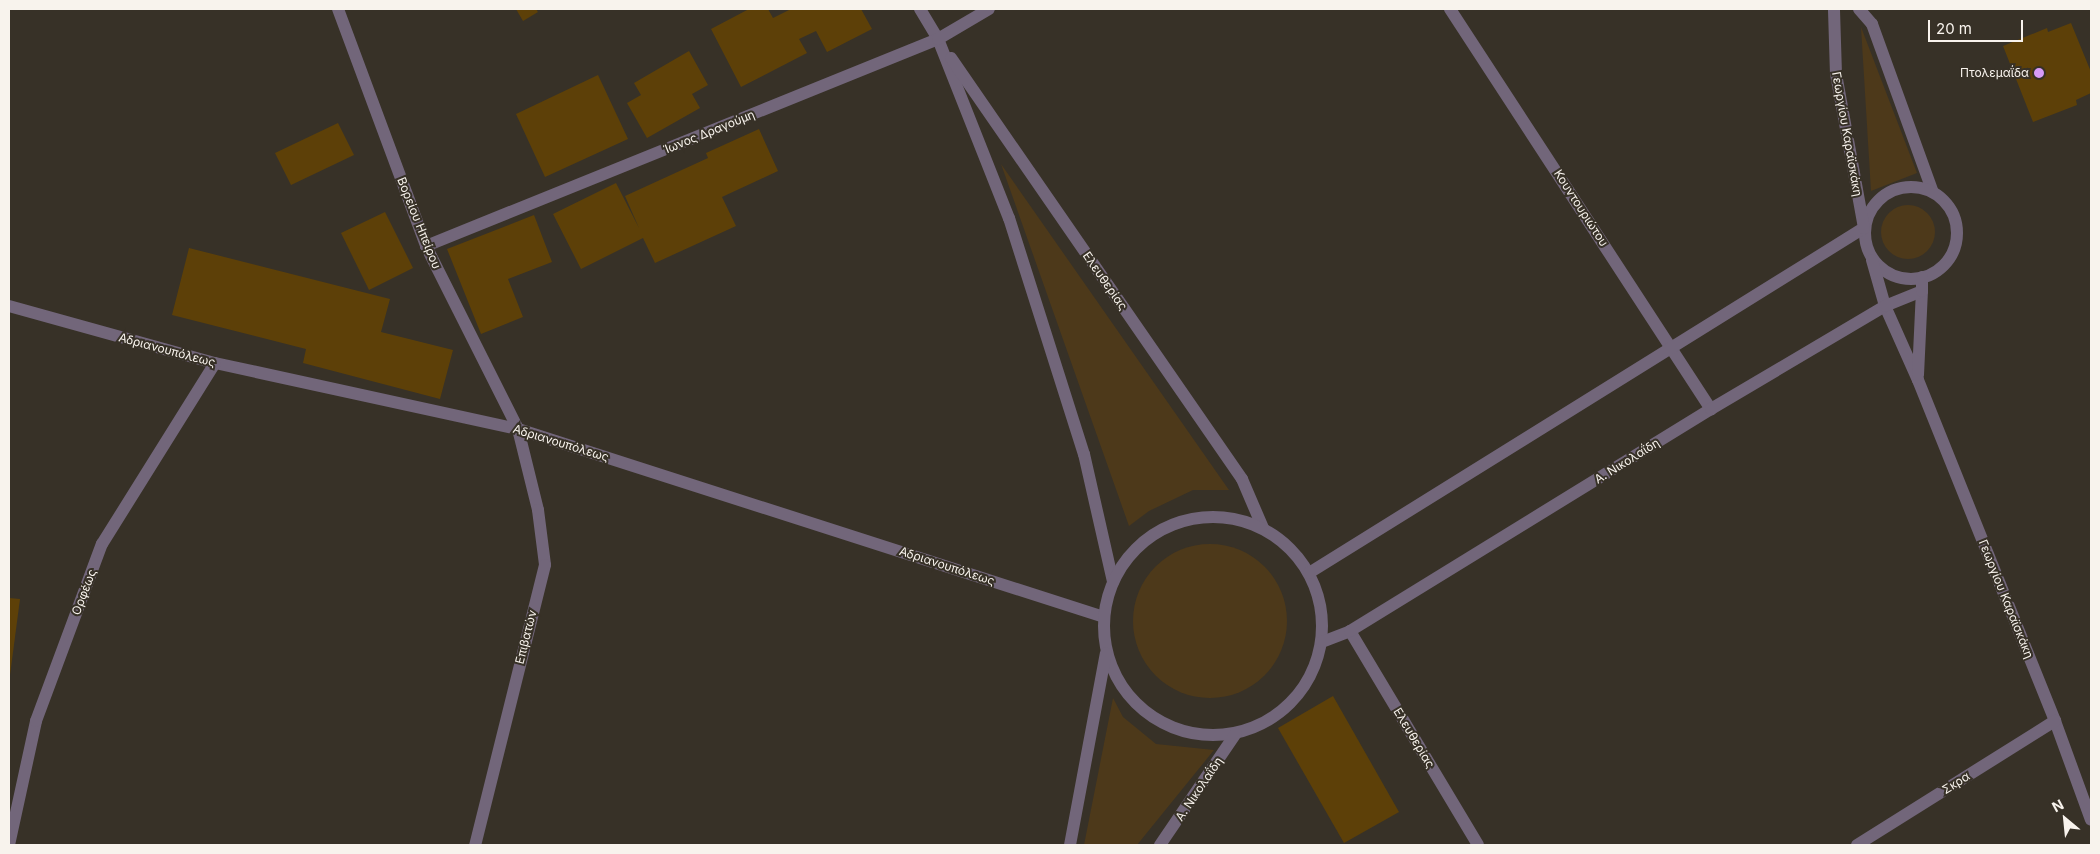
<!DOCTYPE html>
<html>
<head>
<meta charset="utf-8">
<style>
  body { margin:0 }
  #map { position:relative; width:2100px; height:854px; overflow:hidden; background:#373127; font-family:Inter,sans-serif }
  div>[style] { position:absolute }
  .green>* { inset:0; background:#4d391a }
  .round { border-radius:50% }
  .building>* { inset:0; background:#5d4008 }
  .minor>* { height:12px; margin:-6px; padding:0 6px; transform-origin:6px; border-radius:6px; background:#72667a }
  .minor>.ring { margin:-6px; padding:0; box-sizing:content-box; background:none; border:12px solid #72667a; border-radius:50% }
  .dots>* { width:14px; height:14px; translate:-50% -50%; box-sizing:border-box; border:2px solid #373127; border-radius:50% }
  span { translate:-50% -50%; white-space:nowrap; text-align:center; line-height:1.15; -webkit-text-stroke:4px #373127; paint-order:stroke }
  .poi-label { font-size:12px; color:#f8f3ed }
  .right { translate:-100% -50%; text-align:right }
  .street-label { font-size:12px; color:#f8f3ed }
  .frame { position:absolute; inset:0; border:10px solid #f8f3ed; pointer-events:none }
  .north { position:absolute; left:2040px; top:794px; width:50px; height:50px; -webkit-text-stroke:4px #373127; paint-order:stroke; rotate:332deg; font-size:14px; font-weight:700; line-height:20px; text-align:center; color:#f8f3ed }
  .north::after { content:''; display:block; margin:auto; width:18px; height:22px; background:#f8f3ed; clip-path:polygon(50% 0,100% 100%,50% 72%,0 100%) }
  .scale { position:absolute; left:1928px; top:20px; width:95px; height:22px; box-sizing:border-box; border:2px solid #f8f3ed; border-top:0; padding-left:6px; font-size:15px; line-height:18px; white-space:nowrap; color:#f8f3ed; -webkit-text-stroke:4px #373127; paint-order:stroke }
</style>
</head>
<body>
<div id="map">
  <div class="green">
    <i style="clip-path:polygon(1861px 27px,1917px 173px,1871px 191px)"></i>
    <i style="clip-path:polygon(1001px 164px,1229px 490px,1193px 490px,1149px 511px,1129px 526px)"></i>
    <i class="round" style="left:1881px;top:205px;width:54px;height:54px"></i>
    <i class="round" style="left:1133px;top:544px;width:154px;height:154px"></i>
    <i style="clip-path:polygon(1113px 698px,1123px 717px,1156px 744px,1214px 750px,1137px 845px,1084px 845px)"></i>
  </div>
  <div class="building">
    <i style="clip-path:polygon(516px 9px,536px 9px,538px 12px,523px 21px)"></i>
    <i style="clip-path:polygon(749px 9px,768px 9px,773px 18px,791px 9px,861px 9px,872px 29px,827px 52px,816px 31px,799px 39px,807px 53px,741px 87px,711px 29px)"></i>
    <i style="clip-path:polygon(2071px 23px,2091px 72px,2091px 93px,2076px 100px,2077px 105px,2033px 122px,2003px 46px,2047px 28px,2048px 32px)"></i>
    <i style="clip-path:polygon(689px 51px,708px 85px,692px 94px,700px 108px,647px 138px,627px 103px,641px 95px,634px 83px)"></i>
    <i style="clip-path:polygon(598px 75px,628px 139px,545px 177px,516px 114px)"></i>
    <i style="clip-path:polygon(338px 123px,354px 155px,291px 185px,275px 153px)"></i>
    <i style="clip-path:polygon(759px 129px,778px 171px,722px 197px,736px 226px,655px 263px,643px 238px,581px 269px,553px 214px,616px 183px,639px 228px,625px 196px,708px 158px,706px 153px)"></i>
    <i style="clip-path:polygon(385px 212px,413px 268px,369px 290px,341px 233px)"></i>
    <i style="clip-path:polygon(534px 215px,552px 262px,508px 279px,523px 317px,481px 334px,447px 249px)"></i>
    <i style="clip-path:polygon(189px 248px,390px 299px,381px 332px,453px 350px,440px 399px,303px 363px,306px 349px,172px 315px)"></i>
    <i style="clip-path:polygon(9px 598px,20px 599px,10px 675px,9px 674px)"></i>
    <i style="clip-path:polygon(1333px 696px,1399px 812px,1344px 843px,1278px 728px)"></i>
  </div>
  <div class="minor">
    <i style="left:338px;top:9px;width:253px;rotate:69.6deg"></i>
    <i style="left:426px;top:246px;width:205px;rotate:63.3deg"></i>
    <i style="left:518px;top:429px;width:83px;rotate:76.1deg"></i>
    <i style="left:538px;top:510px;width:55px;rotate:82.7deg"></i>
    <i style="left:545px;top:565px;width:289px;rotate:104deg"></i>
    <i style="left:920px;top:9px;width:35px;rotate:59deg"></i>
    <i style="left:938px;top:39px;width:193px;rotate:68.4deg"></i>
    <i style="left:1009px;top:218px;width:248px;rotate:72.4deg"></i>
    <i style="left:1084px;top:454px;width:131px;rotate:77.2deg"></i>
    <i style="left:1450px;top:9px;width:478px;rotate:56.9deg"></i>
    <i style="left:1859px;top:9px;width:20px;rotate:49deg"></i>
    <i style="left:1872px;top:24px;width:177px;rotate:70.1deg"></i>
    <i style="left:951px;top:58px;width:512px;rotate:55.35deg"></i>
    <i style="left:1242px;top:479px;width:53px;rotate:66.8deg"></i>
    <i class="ring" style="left:1865px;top:187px;width:80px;height:80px"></i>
    <i style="left:426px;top:246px;width:552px;rotate:-22.01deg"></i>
    <i style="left:938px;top:39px;width:59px;rotate:-30.5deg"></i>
    <i style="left:1872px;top:260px;width:48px;rotate:74.2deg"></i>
    <i style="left:1885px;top:306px;width:81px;rotate:66deg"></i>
    <i style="left:1918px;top:380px;width:367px;rotate:68.1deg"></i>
    <i style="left:2055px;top:721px;width:105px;rotate:70deg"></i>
    <i style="left:9px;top:306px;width:214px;rotate:15.5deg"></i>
    <i style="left:215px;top:363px;width:310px;rotate:12.3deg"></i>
    <i style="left:518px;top:429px;width:615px;rotate:17.79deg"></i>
    <i style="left:1918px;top:375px;width:84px;rotate:-87.3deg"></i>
    <i class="ring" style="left:1104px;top:517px;width:206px;height:206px"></i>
    <i style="left:1309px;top:573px;width:653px;rotate:-31.87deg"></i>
    <i style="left:1864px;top:228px;width:157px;rotate:-100.3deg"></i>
    <i style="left:1836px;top:74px;width:65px;rotate:-91.8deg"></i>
    <i style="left:1350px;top:631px;width:249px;rotate:59.1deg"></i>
    <i style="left:1322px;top:642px;width:30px;rotate:-21deg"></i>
    <i style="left:1350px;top:631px;width:424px;rotate:-31.6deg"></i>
    <i style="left:1711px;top:409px;width:202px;rotate:-30.6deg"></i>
    <i style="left:1885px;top:306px;width:40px;rotate:-22deg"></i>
    <i style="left:1922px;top:291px;width:14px;rotate:-90deg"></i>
    <i style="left:9px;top:845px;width:127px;rotate:-77.7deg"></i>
    <i style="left:36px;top:721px;width:189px;rotate:-69.6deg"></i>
    <i style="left:102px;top:544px;width:213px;rotate:-58deg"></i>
    <i style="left:1070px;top:845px;width:195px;rotate:-79.4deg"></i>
    <i style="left:1160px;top:845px;width:135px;rotate:-55.8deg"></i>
    <i style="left:1857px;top:845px;width:234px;rotate:-32.1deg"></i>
  </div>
  <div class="dots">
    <i style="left:2039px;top:73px;background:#d79bf9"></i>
  </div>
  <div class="poi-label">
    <span class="right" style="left:2029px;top:73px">Πτολεμαΐδα</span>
  </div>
  <div class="street-label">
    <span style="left:709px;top:132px;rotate:-22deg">Ίωνος Δραγούμη</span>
    <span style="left:1847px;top:134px;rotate:80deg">Γεωργίου Καραϊσκάκη</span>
    <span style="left:1581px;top:208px;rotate:57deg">Κουντουριώτου</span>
    <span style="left:419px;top:223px;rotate:68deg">Βορείου Ηπείρου</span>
    <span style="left:1105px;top:281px;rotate:55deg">Ελευθερίας</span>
    <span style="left:167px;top:350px;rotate:15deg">Αδριανουπόλεως</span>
    <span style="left:561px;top:443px;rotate:17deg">Αδριανουπόλεως</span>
    <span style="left:1627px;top:461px;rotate:-32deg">Α. Νικολαΐδη</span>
    <span style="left:947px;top:566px;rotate:18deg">Αδριανουπόλεως</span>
    <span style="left:84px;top:592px;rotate:-69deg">Ορφέως</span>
    <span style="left:2006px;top:599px;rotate:68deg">Γεωργίου Καραϊσκάκη</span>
    <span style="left:526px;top:637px;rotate:-76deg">Επιβατών</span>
    <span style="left:1414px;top:738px;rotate:59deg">Ελευθερίας</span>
    <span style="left:1956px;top:783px;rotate:-32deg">Σκρα</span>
    <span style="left:1199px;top:789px;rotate:-56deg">Α. Νικολαΐδη</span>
  </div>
  <div class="frame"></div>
  <div class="north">N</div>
  <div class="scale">20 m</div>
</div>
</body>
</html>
